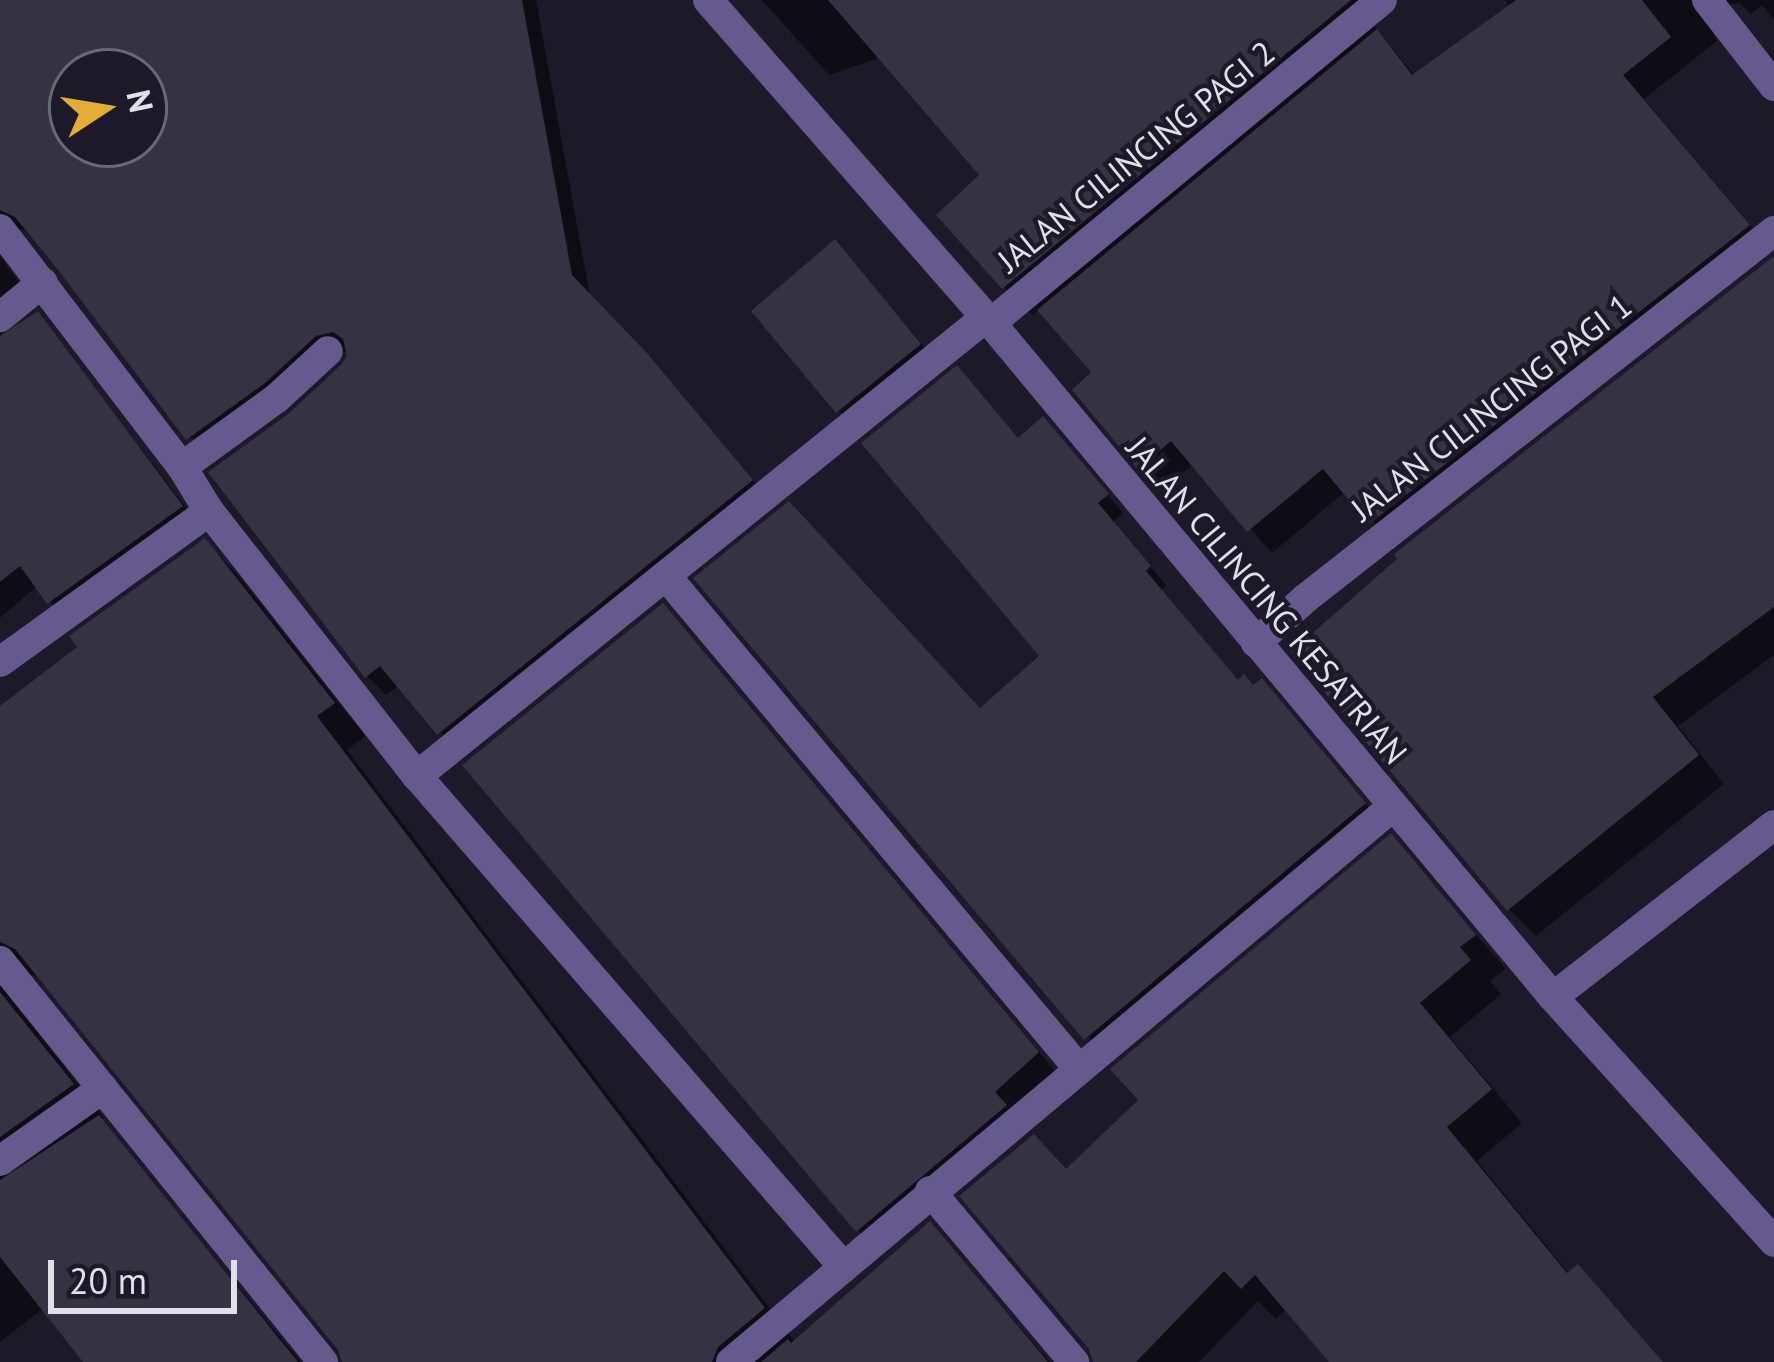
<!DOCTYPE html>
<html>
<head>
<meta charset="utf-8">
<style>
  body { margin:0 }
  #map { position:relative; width:1774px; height:1362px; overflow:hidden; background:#1c1928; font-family:"PT Sans",sans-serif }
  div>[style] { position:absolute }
  .shadow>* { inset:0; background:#0007 }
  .building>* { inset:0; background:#353243 }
  .minor>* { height:30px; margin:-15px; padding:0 15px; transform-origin:15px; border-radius:15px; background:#655a8d }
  span { translate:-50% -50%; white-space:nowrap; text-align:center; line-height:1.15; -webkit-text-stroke:9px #1c1928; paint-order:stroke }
  .street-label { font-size:33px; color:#e1dfea }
  .north { position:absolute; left:48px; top:48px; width:120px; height:120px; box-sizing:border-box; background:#1c1928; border:3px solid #6b6876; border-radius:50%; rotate:78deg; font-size:33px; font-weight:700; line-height:48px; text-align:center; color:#e1dfea }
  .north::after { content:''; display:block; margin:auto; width:42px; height:54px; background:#e4ad35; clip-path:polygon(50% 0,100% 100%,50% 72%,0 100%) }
  .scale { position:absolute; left:48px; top:1260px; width:189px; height:54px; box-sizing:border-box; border:6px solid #e1dfea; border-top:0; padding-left:15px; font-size:36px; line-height:42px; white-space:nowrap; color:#e1dfea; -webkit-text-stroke:9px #1c1928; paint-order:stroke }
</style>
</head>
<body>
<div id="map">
  <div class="shadow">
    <i style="clip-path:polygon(evenodd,0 0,536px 0,590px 297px,665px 375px,770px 501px,458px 752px,400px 685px,386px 695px,367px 676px,212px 473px,290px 416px,344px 367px,349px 351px,335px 354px,207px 457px,28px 229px,8px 231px,0 251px,0 0,72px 72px,144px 72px,144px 144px,72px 144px,72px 72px)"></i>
    <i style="clip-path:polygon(762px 0,1394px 0,1370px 21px,1415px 76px,1511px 8px,1505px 0,1774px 0,1774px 20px,1762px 5px,1751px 14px,1739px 3px,1717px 8px,1709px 26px,1717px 41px,1644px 99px,1757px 233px,1394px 545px,1346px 491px,1272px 553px,1193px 464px,1163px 490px,1076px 390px,1096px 373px,1040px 309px,1032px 315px,1004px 287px,983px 176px,882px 57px,829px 75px)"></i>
    <i style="clip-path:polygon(835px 243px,944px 370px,863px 435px,839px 411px)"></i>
    <i style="clip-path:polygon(0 256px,32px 301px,0 329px,1px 338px,38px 315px,200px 526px,68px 621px,37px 586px,0 618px)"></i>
    <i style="clip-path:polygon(1774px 293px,1774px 655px,1678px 726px,1724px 784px,1536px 936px,1509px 909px)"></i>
    <i style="clip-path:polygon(1060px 437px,1123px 513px,1113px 522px,1166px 585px,1161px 590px,1239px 683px,1278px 699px,1381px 822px,1104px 1055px,698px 579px,981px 711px,1043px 656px,1020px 441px)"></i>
    <i style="clip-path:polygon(205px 542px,237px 574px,365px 736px,347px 750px,796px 1343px,929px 1225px,1050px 1362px,343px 1362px,341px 1348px,36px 975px,21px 977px,12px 1000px,104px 1118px,101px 1121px,301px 1362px,86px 1362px,44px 1308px,0 1342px,0 710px)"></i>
    <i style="clip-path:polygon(682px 626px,1056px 1072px,877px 1249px,858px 1230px)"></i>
    <i style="clip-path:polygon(1391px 837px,1506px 969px,1490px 981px,1501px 994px,1450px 1037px,1522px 1123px,1477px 1161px,1570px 1275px,1610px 1301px,1663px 1362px,1333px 1362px,1287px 1308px,1276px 1319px,1258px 1301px,1199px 1362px,1095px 1362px,1068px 1172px)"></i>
  </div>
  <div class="building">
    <i style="clip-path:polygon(evenodd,0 0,522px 0,572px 275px,646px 352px,753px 480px,437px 735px,380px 666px,365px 678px,208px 472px,288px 414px,341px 365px,347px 356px,343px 339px,333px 332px,316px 336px,265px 383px,186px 440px,59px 271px,15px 217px,0 210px,0 0,72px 72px,144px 72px,144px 144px,72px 144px,72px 72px)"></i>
    <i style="clip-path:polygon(828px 0,1351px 0,1002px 289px,936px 215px,979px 175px)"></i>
    <i style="clip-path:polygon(1516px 0,1642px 0,1671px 37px,1623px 75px,1750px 225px,1369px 524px,1323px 469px,1247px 532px,1171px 441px,1138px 469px,1072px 390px,1091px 372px,1037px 310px,1377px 29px,1412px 75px)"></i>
    <i style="clip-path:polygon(835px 239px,921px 344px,836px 413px,751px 311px)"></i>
    <i style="clip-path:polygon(1774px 256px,1774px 607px,1653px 697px,1699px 755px,1507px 911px,1291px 652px,1397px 559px,1394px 554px)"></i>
    <i style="clip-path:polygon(38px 311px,183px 506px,47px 604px,20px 566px,0 582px,0 336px)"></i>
    <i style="clip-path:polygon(957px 365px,1018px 438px,1043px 416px,1109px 494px,1098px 503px,1151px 566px,1146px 571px,1238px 680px,1244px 674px,1253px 685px,1262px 678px,1366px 803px,1084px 1040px,693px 578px,789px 501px,980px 708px,1039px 656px,861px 443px)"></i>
    <i style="clip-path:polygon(205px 538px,335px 703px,317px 716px,765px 1308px,718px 1347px,712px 1362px,342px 1362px,338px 1350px,15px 949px,0 942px,0 706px,77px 647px,69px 636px)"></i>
    <i style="clip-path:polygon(663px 603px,1039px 1052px,995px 1092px,1007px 1105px,856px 1232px,462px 765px)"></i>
    <i style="clip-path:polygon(1391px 833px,1476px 935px,1460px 947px,1471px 960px,1420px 1003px,1492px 1089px,1447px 1127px,1567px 1273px,1578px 1264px,1663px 1362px,1329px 1362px,1255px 1275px,1241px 1289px,1224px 1271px,1136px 1362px,1093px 1362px,1089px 1349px,959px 1196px,1034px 1134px,1066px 1169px,1138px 1100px,1110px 1069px)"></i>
    <i style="clip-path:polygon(0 992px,74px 1084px,0 1137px)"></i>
    <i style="clip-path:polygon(99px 1115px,298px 1362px,83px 1362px,0 1257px,0 1180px)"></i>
    <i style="clip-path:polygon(930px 1221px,1048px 1362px,761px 1362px,788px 1339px,791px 1343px)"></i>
  </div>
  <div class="minor">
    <i style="left:708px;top:0;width:429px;rotate:48.8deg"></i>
    <i style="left:991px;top:323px;width:878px;rotate:50.18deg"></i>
    <i style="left:1553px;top:997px;width:330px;rotate:47.9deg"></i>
    <i style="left:1707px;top:0;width:109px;rotate:52.1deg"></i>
    <i style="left:0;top:229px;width:300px;rotate:52.6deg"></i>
    <i style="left:182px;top:467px;width:52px;rotate:58.5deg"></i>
    <i style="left:209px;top:511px;width:337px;rotate:51.9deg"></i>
    <i style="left:417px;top:776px;width:648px;rotate:49.01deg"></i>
    <i style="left:0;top:317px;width:55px;rotate:-39.1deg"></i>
    <i style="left:991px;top:323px;width:507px;rotate:-39.56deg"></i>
    <i style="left:182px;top:467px;width:117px;rotate:-36deg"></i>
    <i style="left:277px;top:398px;width:69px;rotate:-42.7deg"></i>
    <i style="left:666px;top:576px;width:643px;rotate:50.05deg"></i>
    <i style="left:1256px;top:643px;width:67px;rotate:-42deg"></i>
    <i style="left:1306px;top:598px;width:595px;rotate:-38.1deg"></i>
    <i style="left:0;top:662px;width:258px;rotate:-35.8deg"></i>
    <i style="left:417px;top:776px;width:730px;rotate:-38.88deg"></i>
    <i style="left:0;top:961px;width:515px;rotate:51.15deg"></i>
    <i style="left:1553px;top:997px;width:280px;rotate:-37.9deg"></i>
    <i style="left:0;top:1161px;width:126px;rotate:-35.3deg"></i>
    <i style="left:930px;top:1191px;width:224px;rotate:49.9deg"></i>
    <i style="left:731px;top:1362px;width:862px;rotate:-40.01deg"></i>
  </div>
  <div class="street-label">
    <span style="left:1136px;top:156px;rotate:-39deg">JALAN CILINCING PAGI 2</span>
    <span style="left:1491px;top:407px;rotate:-38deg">JALAN CILINCING PAGI 1</span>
    <span style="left:1267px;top:600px;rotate:50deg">JALAN CILINCING KESATRIAN</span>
  </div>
  <div class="north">N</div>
  <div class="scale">20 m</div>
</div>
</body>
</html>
